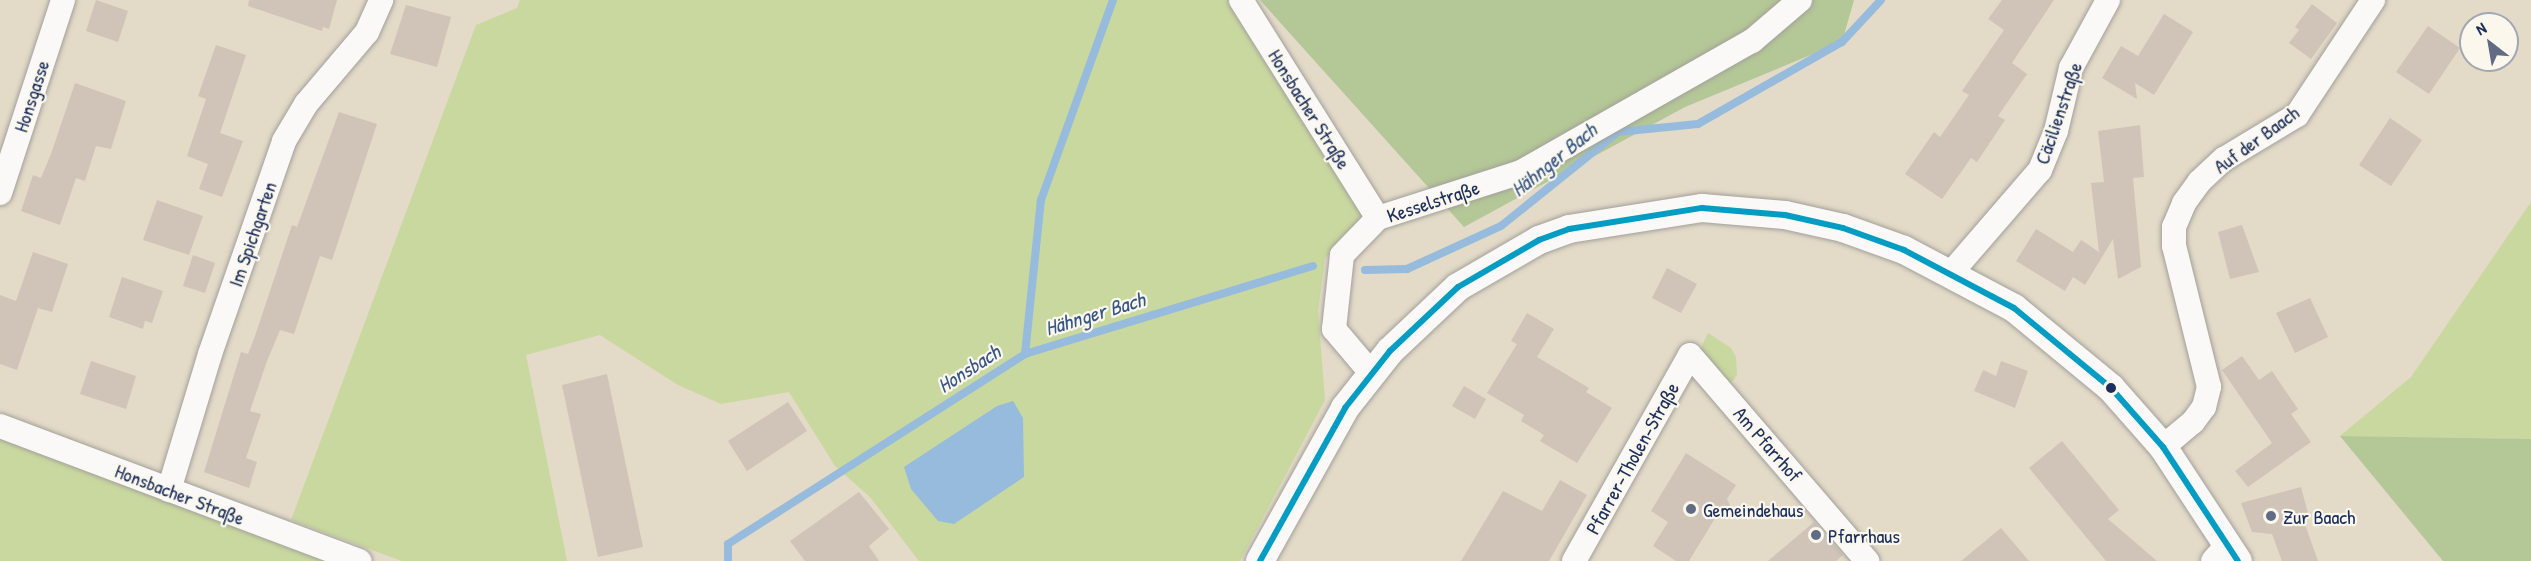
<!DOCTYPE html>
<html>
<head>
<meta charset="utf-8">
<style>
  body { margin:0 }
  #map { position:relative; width:2531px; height:561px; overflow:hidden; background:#e3dac7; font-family:"Patrick Hand",sans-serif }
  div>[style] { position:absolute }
  .green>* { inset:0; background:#c9d89f }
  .forest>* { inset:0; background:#b4c796 }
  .water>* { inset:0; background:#96bbdc }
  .stream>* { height:8px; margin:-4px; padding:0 4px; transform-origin:4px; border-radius:4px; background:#96bbdc }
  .building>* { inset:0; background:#d0c4b8 }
  .roads { filter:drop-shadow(0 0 2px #a2a09b) drop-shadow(0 0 2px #a2a09b) }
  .minor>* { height:24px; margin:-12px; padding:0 12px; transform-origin:12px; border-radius:12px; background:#fbf9f7 }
  .tertiary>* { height:28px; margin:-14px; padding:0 14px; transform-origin:14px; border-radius:14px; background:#fbf9f7 }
  .bus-1>* { height:6px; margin:-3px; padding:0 3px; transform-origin:3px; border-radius:3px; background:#039dc3 }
  .dots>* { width:16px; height:16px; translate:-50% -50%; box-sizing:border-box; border:3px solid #fbf7ec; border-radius:50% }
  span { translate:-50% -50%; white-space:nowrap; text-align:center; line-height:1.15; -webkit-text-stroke:4.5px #fbf7ec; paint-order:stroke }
  .street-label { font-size:20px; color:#1b2f5e }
  .poi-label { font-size:20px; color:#1b2f5e }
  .left { translate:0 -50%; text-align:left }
  .water-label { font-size:21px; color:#365586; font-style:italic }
  .north { position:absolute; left:2459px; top:12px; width:60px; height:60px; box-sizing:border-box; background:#fbf7ec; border:2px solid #a1a7b3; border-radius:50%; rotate:329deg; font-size:16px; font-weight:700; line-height:24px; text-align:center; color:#1b2f5e }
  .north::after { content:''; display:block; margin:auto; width:21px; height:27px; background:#616b83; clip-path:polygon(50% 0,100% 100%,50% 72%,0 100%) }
</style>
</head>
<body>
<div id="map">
  <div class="green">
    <i style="clip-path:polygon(520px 0,1232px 0,1366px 214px,1325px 259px,1318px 311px,1325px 400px,1240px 561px,919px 561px,870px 497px,835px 466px,789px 392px,721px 404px,678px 385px,600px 335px,526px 355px,567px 561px,402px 561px,291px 520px,476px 25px,517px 8px)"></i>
    <i style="clip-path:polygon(2531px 202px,2531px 439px,2340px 436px,2411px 377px)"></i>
    <i style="clip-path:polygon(1708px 333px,1731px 348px,1736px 357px,1737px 375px,1730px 385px,1700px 350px)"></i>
    <i style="clip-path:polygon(0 434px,329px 561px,0 561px)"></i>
  </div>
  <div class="forest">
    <i style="clip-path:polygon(1260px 0,1854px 0,1842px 42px,1685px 107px,1464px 227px)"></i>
    <i style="clip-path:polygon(2340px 436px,2531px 439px,2531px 561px,2443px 561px)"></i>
  </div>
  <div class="water">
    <i style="clip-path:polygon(1013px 401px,1023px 418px,1024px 477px,954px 524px,938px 521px,911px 489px,904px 467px,997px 406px)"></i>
  </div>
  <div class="stream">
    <i style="left:1365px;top:270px;width:42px;rotate:-1.4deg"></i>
    <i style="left:1407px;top:269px;width:103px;rotate:-24.6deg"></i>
    <i style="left:1501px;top:226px;width:150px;rotate:-38.8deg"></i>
    <i style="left:1618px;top:132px;width:80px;rotate:-5.7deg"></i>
    <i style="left:1698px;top:124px;width:166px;rotate:-29.7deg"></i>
    <i style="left:1842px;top:42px;width:57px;rotate:-47.1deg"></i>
    <i style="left:1025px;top:354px;width:301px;rotate:-17deg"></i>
    <i style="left:728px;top:561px;width:17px;rotate:-90deg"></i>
    <i style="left:728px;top:544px;width:353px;rotate:-32.6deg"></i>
    <i style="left:1025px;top:354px;width:155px;rotate:-84.1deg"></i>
    <i style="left:1041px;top:200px;width:213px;rotate:-70.2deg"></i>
  </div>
  <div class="building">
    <i style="clip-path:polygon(96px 0,128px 11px,118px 42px,86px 31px)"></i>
    <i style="clip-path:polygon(249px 0,337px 0,329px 29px,323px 27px,322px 31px,248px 6px)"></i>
    <i style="clip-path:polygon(2002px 0,2054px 0,2012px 63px,2027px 74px,1998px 116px,2005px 120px,1977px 162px,1971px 158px,1942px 199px,1905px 174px,1934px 132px,1940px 137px,1969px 95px,1962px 91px,2004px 30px,1988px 19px)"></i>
    <i style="clip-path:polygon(2312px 4px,2337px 23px,2311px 59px,2289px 43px,2299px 30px,2295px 27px)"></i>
    <i style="clip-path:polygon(406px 5px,451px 17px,437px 67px,390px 54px)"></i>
    <i style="clip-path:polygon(2164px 14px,2193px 32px,2154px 95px,2135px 83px,2137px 99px,2102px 78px,2121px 46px,2138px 56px)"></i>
    <i style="clip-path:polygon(2428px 26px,2460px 48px,2429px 94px,2396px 72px)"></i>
    <i style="clip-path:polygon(216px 45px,246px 55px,220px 133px,243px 141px,222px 197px,199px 189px,208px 164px,187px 156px,206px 99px,198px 96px)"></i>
    <i style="clip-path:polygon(75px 83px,126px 101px,111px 149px,96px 146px,85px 181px,76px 178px,60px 225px,21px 211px,33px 175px,41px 178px,51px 154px)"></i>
    <i style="clip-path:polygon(339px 112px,377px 124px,332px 260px,320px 256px,294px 334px,280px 330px,267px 361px,250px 411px,261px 414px,246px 458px,257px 462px,249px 488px,204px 472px,241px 352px,248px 354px,255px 336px,292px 225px,297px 227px)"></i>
    <i style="clip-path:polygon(2390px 118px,2422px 140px,2391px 186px,2359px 165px)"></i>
    <i style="clip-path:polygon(2140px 125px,2144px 177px,2133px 178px,2141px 267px,2118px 279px,2113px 239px,2085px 285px,2073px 277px,2065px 291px,2016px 261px,2036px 229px,2073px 252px,2081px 240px,2099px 252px,2091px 183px,2104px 182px,2098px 131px)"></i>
    <i style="clip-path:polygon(157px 200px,203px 216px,189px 255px,143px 240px)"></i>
    <i style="clip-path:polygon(2242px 225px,2259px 272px,2230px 279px,2218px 232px)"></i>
    <i style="clip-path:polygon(33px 252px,68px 264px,52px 312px,38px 308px,17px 370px,0 364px,0 295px,16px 301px)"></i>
    <i style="clip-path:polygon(193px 255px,215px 263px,205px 293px,183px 286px)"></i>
    <i style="clip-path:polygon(1667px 268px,1697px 284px,1681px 313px,1652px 298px)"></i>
    <i style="clip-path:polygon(122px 277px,163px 291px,152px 323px,145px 321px,143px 329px,109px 317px)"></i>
    <i style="clip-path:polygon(2310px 298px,2328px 337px,2295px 353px,2276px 313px)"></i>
    <i style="clip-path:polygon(1527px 313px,1554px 329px,1537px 357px,1589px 388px,1586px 392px,1612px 408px,1577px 463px,1540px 441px,1544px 435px,1521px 421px,1524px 415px,1487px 393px,1517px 344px,1511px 341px)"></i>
    <i style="clip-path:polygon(2242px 356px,2259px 380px,2272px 371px,2298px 409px,2291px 414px,2311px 442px,2248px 487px,2235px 471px,2272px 443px,2222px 370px)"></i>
    <i style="clip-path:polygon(91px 361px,136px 376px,126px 409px,80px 394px)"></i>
    <i style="clip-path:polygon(2001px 361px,2028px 371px,2015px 408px,1974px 391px,1983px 370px,1996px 376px)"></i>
    <i style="clip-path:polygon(607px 374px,643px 547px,598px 557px,562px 385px)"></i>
    <i style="clip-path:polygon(1464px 386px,1486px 399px,1475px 419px,1452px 406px)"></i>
    <i style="clip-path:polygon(788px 402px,807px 431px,747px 471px,728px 441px)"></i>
    <i style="clip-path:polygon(2062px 441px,2119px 510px,2108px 519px,2157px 561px,2106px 561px,2029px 468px)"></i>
    <i style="clip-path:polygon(1686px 453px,1736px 485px,1727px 499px,1732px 509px,1729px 514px,1714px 520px,1689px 561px,1676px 561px,1653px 546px,1668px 522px,1651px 511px)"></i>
    <i style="clip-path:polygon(1560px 480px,1587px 495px,1549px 561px,1461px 561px,1503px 491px,1542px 511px)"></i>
    <i style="clip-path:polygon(2301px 487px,2309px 517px,2303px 519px,2318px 561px,2282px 561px,2272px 534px,2252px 532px,2241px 503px)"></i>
    <i style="clip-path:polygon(859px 492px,889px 529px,869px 546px,879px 561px,805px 561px,790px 541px)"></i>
    <i style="clip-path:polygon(1814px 522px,1843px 555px,1836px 561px,1768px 561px)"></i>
    <i style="clip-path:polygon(2001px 528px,2029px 561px,1961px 561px)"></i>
  </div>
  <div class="roads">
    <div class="minor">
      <i style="left:1241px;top:0;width:257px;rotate:57.9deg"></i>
      <i style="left:0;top:193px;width:203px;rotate:-71.9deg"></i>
      <i style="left:1951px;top:273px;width:136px;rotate:-49.2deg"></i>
      <i style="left:2040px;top:170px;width:42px;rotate:-67.7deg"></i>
      <i style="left:2056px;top:131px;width:65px;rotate:-76.6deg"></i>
      <i style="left:2071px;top:68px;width:77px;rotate:-61.4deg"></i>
      <i style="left:1372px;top:374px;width:59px;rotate:-130.2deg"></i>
      <i style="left:1334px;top:329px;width:74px;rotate:-83.8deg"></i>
      <i style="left:1342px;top:255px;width:52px;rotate:-45.8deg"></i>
      <i style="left:1378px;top:218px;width:150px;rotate:-17.8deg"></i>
      <i style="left:1521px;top:172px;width:266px;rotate:-29.6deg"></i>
      <i style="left:1752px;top:41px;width:63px;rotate:-40.5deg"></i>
      <i style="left:0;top:426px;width:384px;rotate:20.6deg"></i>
      <i style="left:2163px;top:447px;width:39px;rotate:-40deg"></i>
      <i style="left:2193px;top:422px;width:19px;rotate:-54deg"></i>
      <i style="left:2204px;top:407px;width:21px;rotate:-76deg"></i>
      <i style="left:2209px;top:387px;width:145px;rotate:-103.9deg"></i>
      <i style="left:2174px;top:246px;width:19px;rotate:-90deg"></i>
      <i style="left:2174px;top:227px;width:26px;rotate:-67deg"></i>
      <i style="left:2184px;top:203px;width:26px;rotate:-54deg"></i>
      <i style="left:2199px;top:182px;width:34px;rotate:-43deg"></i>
      <i style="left:2224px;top:159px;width:85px;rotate:-31.1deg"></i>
      <i style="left:2297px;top:115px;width:138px;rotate:-56.5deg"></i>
      <i style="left:169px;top:490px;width:142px;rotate:-73.2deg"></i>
      <i style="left:210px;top:354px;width:225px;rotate:-70.8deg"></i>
      <i style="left:284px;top:141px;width:43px;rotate:-59.3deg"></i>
      <i style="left:306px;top:104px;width:94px;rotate:-49.7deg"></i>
      <i style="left:367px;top:32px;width:35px;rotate:-66deg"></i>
      <i style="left:1574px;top:561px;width:236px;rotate:-60.6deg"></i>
      <i style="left:1690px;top:355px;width:272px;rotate:49.3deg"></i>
      <i style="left:2213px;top:561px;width:23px;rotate:-49deg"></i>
    </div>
    <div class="tertiary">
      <i style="left:1260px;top:561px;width:175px;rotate:-60.9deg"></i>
      <i style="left:1345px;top:408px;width:73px;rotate:-51.7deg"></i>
      <i style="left:1390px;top:351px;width:93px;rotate:-43.3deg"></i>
      <i style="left:1458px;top:287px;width:94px;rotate:-30.1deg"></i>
      <i style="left:1539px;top:240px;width:32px;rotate:-20deg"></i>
      <i style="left:1569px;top:229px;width:135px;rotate:-9deg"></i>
      <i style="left:1702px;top:208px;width:83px;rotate:4.8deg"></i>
      <i style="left:1785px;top:215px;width:59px;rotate:12.6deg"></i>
      <i style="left:1843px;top:228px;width:65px;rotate:19.8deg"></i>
      <i style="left:1904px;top:250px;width:124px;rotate:27.8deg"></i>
      <i style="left:2014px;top:308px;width:126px;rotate:39.5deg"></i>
      <i style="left:2111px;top:388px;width:79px;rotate:48.6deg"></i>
      <i style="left:2163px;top:447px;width:136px;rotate:56.7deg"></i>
    </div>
  </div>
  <div class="bus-1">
    <i style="left:1260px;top:561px;width:175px;rotate:-60.9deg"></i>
    <i style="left:1345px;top:408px;width:73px;rotate:-51.7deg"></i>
    <i style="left:1390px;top:351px;width:93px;rotate:-43.3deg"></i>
    <i style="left:1458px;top:287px;width:94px;rotate:-30.1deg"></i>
    <i style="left:1539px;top:240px;width:32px;rotate:-20deg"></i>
    <i style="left:1569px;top:229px;width:135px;rotate:-9deg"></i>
    <i style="left:1702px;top:208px;width:83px;rotate:4.8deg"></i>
    <i style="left:1785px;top:215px;width:59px;rotate:12.6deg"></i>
    <i style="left:1843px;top:228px;width:65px;rotate:19.8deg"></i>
    <i style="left:1904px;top:250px;width:124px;rotate:27.8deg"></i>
    <i style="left:2014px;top:308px;width:126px;rotate:39.5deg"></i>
    <i style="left:2111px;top:388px;width:79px;rotate:48.6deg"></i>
    <i style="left:2163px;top:447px;width:136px;rotate:56.7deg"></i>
  </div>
  <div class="dots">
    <i style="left:2111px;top:388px;background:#1b2f5e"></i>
    <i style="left:1691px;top:509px;background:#616b83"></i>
    <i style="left:2271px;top:516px;background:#616b83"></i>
    <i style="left:1816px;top:535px;background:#616b83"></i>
  </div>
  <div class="street-label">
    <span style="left:31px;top:96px;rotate:-72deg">Honsgasse</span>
    <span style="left:1310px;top:109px;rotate:58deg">Honsbacher Straße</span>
    <span style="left:2058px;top:113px;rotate:-71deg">Cäcilienstraße</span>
    <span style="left:2256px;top:139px;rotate:-36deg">Auf der Baach</span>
    <span style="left:1433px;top:201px;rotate:-18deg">Kesselstraße</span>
    <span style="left:252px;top:234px;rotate:-71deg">Im Spichgarten</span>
    <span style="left:1768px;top:444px;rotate:49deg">Am Pfarrhof</span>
    <span style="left:1632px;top:458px;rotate:-61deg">Pfarrer-Tholen-Straße</span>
    <span style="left:180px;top:494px;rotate:21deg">Honsbacher Straße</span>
  </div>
  <div class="poi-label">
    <span class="left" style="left:1703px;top:509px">Gemeindehaus</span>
    <span class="left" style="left:2283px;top:516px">Zur Baach</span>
    <span class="left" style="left:1828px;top:535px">Pfarrhaus</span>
  </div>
  <div class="water-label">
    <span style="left:1554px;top:160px;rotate:-39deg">Hähnger Bach</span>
    <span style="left:1095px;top:314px;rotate:-17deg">Hähnger Bach</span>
    <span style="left:969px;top:369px;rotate:-33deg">Honsbach</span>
  </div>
  <div class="north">N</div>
</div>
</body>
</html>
